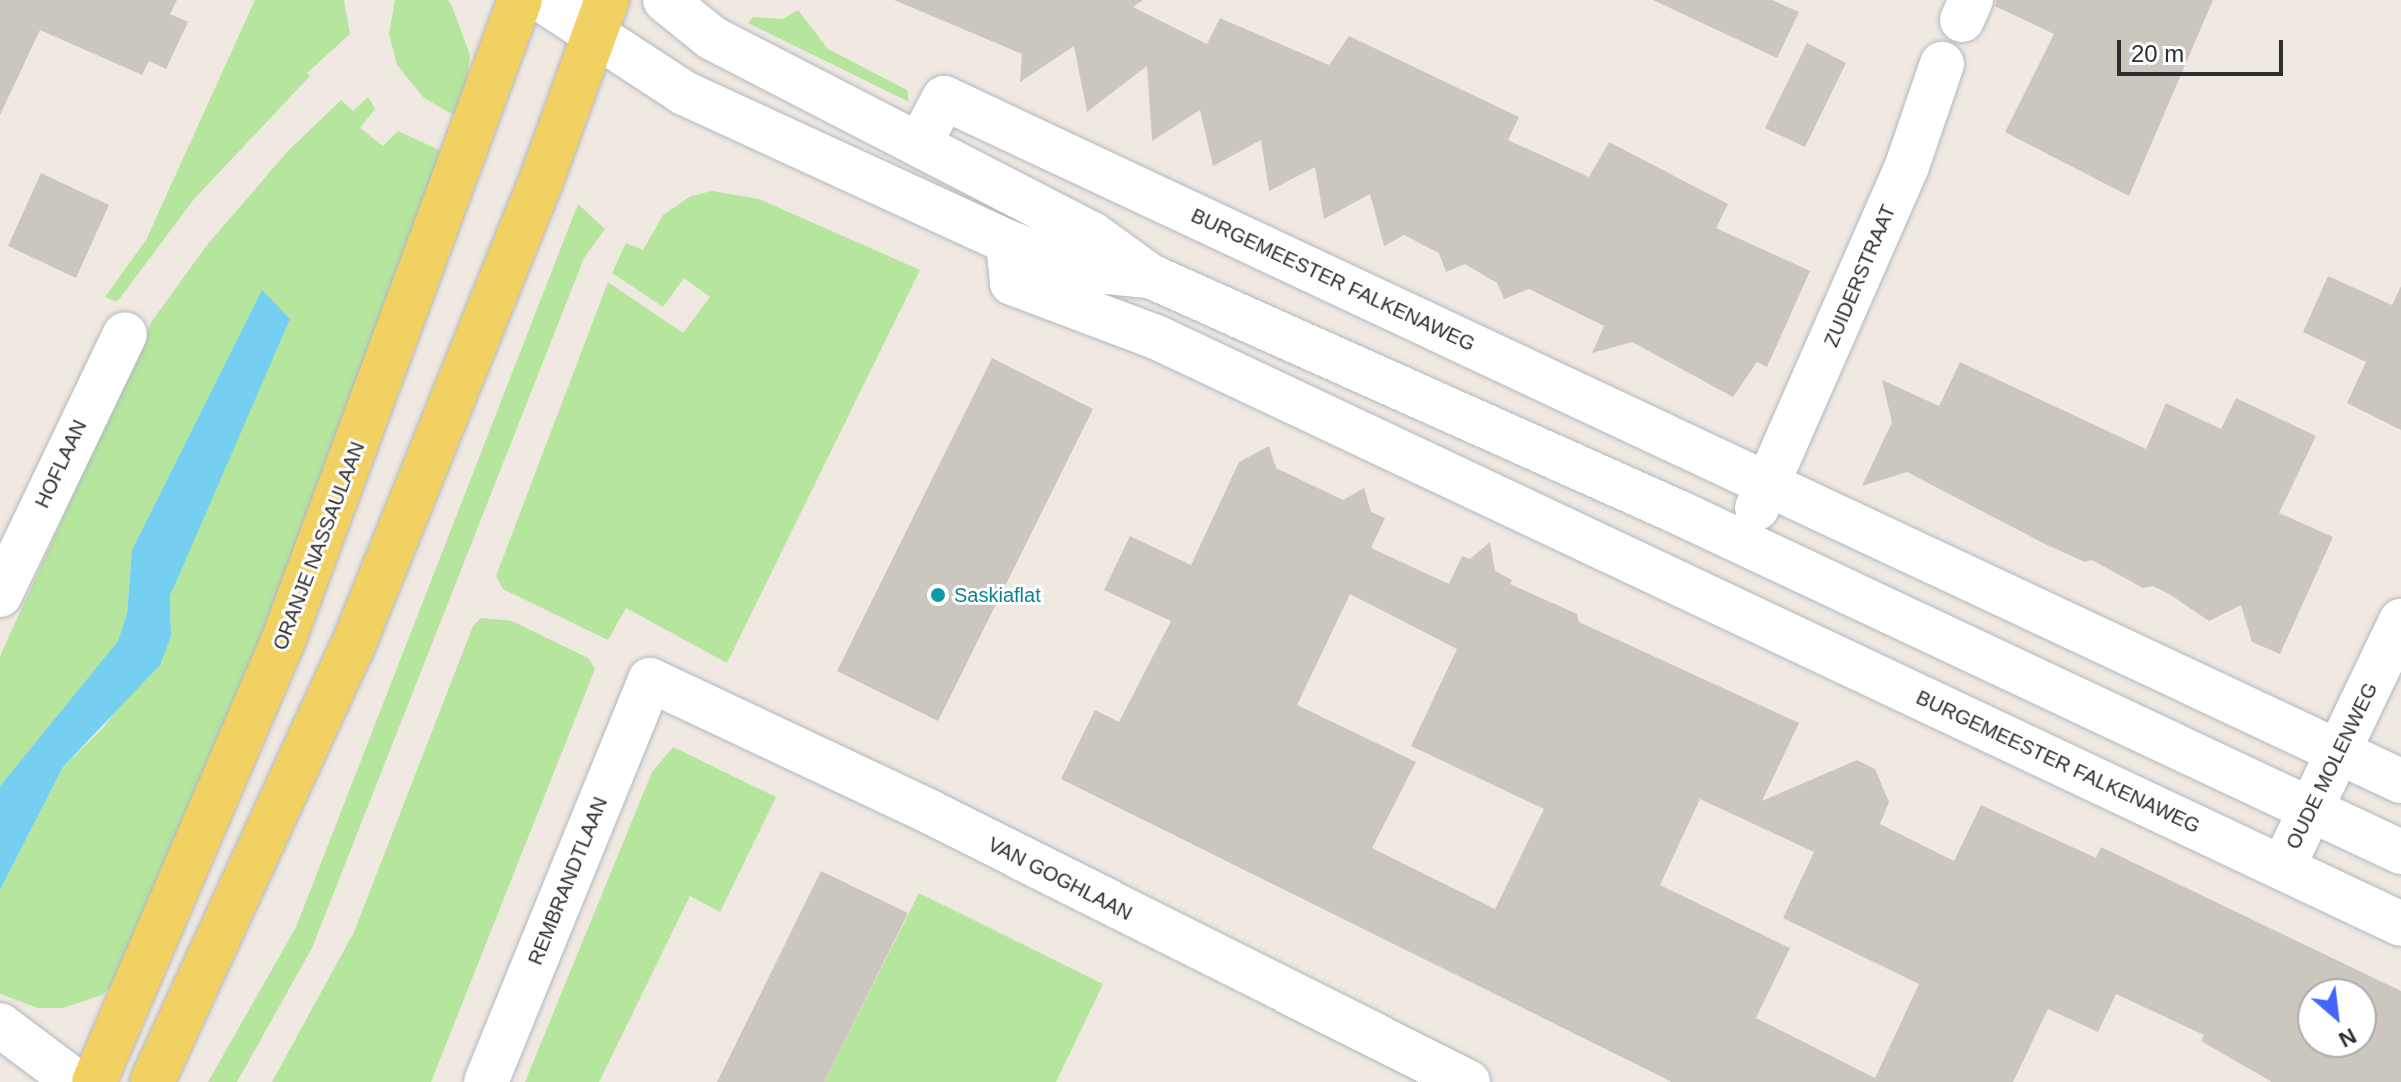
<!DOCTYPE html>
<html>
<head>
<meta charset="utf-8">
<style>
  body { margin:0 }
  #map { position:relative; width:2401px; height:1082px; overflow:hidden; background:#efe9e1; font-family:Helvetica,sans-serif }
  div>[style] { position:absolute }
  .green>* { inset:0; background:#b6e59e }
  .water>* { inset:0; background:#75cff0 }
  .building>* { inset:0; background:#cbc7bf }
  .roads { filter:drop-shadow(0 0 2px #b4b7c1) drop-shadow(0 0 2px #b4b7c1) }
  .minor>* { height:44px; margin:-22px; padding:0 22px; transform-origin:22px; border-radius:22px; background:#fff }
  .major>* { height:44px; margin:-22px; padding:0 22px; transform-origin:22px; border-radius:22px; background:#f2d163 }
  .dots>* { width:22px; height:22px; translate:-50% -50%; box-sizing:border-box; border:4px solid #fff; border-radius:50% }
  span { translate:-50% -50%; white-space:nowrap; text-align:center; line-height:1.15; -webkit-text-stroke:6px #fff; paint-order:stroke }
  .street-label { font-size:20px; color:#2e2e2e }
  .culture-label { font-size:20px; color:#0d838f }
  .left { translate:0 -50%; text-align:left }
  .north { position:absolute; left:2297px; top:978px; width:80px; height:80px; box-sizing:border-box; background:#fff; border:2px solid #ababab; border-radius:50%; rotate:152deg; font-size:22px; font-weight:700; line-height:32px; text-align:center; color:#2e2e2e }
  .north::after { content:''; display:block; margin:auto; width:28px; height:36px; background:#4264fb; clip-path:polygon(50% 0,100% 100%,50% 72%,0 100%) }
  .scale { position:absolute; left:2117px; top:40px; width:166px; height:36px; box-sizing:border-box; border:4px solid #2e2e2e; border-top:0; padding-left:10px; font-size:24px; line-height:28px; white-space:nowrap; color:#2e2e2e; -webkit-text-stroke:6px #fff; paint-order:stroke }
</style>
</head>
<body>
<div id="map">
  <div class="green">
    <i style="clip-path:polygon(255px 0,344px 0,350px 34px,307px 73px,310px 76px,194px 199px,117px 302px,105px 297px,146px 240px)"></i>
    <i style="clip-path:polygon(395px 0,448px 0,452px 6px,470px 55px,463px 114px,452px 114px,424px 98px,397px 65px,389px 34px)"></i>
    <i style="clip-path:polygon(798px 10px,828px 49px,907px 90px,909px 102px,748px 23px,753px 17px,783px 19px)"></i>
    <i style="clip-path:polygon(368px 97px,375px 109px,360px 128px,383px 146px,398px 131px,448px 154px,256px 654px,114px 983px,102px 995px,63px 1008px,38px 1008px,0 994px,0 890px,63px 767px,103px 728px,171px 636px,170px 597px,196px 530px,262px 291px,132px 550px,127px 613px,118px 641px,0 786px,0 656px,152px 321px,207px 245px,288px 151px,341px 100px,353px 111px)"></i>
    <i style="clip-path:polygon(712px 191px,759px 199px,920px 270px,727px 663px,626px 608px,608px 640px,503px 589px,496px 576px,608px 282px,683px 333px,710px 297px,684px 278px,663px 307px,612px 273px,626px 243px,643px 250px,663px 215px,691px 196px)"></i>
    <i style="clip-path:polygon(578px 204px,605px 229px,584px 258px,312px 948px,237px 1082px,208px 1082px,296px 927px)"></i>
    <i style="clip-path:polygon(481px 618px,512px 621px,588px 658px,595px 669px,431px 1082px,272px 1082px,354px 932px,473px 626px)"></i>
    <i style="clip-path:polygon(673px 747px,776px 797px,720px 912px,690px 896px,599px 1082px,525px 1082px,652px 772px)"></i>
    <i style="clip-path:polygon(919px 893px,1103px 984px,1056px 1082px,824px 1082px)"></i>
  </div>
  <div class="water">
    <i style="clip-path:polygon(262px 290px,290px 319px,170px 596px,171px 636px,160px 665px,63px 767px,0 890px,0 786px,118px 641px,127px 613px,132px 550px)"></i>
  </div>
  <div class="building">
    <i style="clip-path:polygon(0 0,177px 0,170px 14px,188px 22px,166px 69px,149px 61px,142px 75px,40px 30px,0 115px)"></i>
    <i style="clip-path:polygon(894px 0,1143px 0,1133px 7px,1207px 44px,1220px 18px,1329px 65px,1349px 36px,1519px 117px,1508px 140px,1589px 177px,1609px 142px,1728px 204px,1716px 228px,1810px 271px,1767px 367px,1757px 362px,1733px 397px,1632px 342px,1592px 353px,1604px 326px,1529px 289px,1504px 299px,1497px 283px,1465px 264px,1446px 272px,1439px 253px,1404px 235px,1384px 246px,1370px 194px,1324px 219px,1315px 167px,1269px 191px,1261px 140px,1213px 166px,1200px 110px,1152px 141px,1147px 66px,1087px 112px,1074px 46px,1020px 82px,1022px 54px)"></i>
    <i style="clip-path:polygon(1653px 0,1772px 0,1799px 12px,1777px 58px)"></i>
    <i style="clip-path:polygon(1996px 0,2213px 0,2129px 196px,2005px 132px,2054px 34px,1995px 6px)"></i>
    <i style="clip-path:polygon(1807px 43px,1846px 63px,1805px 147px,1765px 128px)"></i>
    <i style="clip-path:polygon(41px 173px,109px 205px,76px 278px,8px 246px)"></i>
    <i style="clip-path:polygon(2328px 276px,2392px 305px,2401px 286px,2401px 430px,2347px 403px,2366px 362px,2303px 332px)"></i>
    <i style="clip-path:polygon(992px 358px,1093px 409px,938px 721px,837px 671px)"></i>
    <i style="clip-path:polygon(1960px 362px,2146px 449px,2166px 403px,2221px 429px,2236px 398px,2316px 436px,2279px 513px,2333px 537px,2280px 654px,2252px 642px,2241px 605px,2209px 621px,2169px 594px,2153px 586px,2143px 588px,2092px 560px,2085px 562px,2047px 545px,1907px 472px,1862px 486px,1892px 422px,1882px 380px,1939px 406px)"></i>
    <i style="clip-path:polygon(evenodd,1269px 446px,1276px 468px,1343px 500px,1364px 488px,1371px 512px,1385px 518px,1371px 548px,1449px 584px,1462px 556px,1470px 559px,1490px 542px,1495px 571px,1512px 580px,1510px 584px,1577px 614px,1579px 622px,1799px 723px,1762px 801px,1857px 760px,1875px 769px,1889px 802px,1880px 824px,1954px 861px,1981px 805px,2096px 858px,2101px 847px,2401px 991px,2401px 1082px,2272px 1082px,2201px 1041px,2204px 1035px,2116px 994px,2098px 1032px,2048px 1009px,2013px 1082px,1672px 1082px,1061px 779px,1095px 710px,1119px 722px,1171px 621px,1104px 590px,1130px 536px,1191px 565px,1239px 462px,1269px 446px,1350px 594px,1457px 649px,1411px 746px,1544px 809px,1495px 909px,1372px 848px,1416px 762px,1297px 705px,1350px 594px,1269px 446px,1700px 799px,1814px 852px,1783px 918px,1919px 984px,1875px 1078px,1756px 1018px,1790px 948px,1660px 885px,1700px 799px,1269px 446px,2313px 994px,2361px 994px,2361px 1042px,2313px 1042px,2313px 994px)"></i>
    <i style="clip-path:polygon(821px 871px,908px 913px,824px 1082px,717px 1082px)"></i>
  </div>
  <div class="roads">
    <div class="minor">
      <i style="left:542px;top:0;width:170px;rotate:33.2deg"></i>
      <i style="left:684px;top:93px;width:357px;rotate:24.7deg"></i>
      <i style="left:1008px;top:242px;width:75px;rotate:21.1deg"></i>
      <i style="left:1078px;top:269px;width:68px;rotate:5.9deg"></i>
      <i style="left:665px;top:0;width:60px;rotate:39deg"></i>
      <i style="left:712px;top:38px;width:428px;rotate:27.3deg"></i>
      <i style="left:1092px;top:234px;width:72px;rotate:35.9deg"></i>
      <i style="left:1150px;top:276px;width:581px;rotate:24.09deg"></i>
      <i style="left:1680px;top:513px;width:797px;rotate:25.18deg"></i>
      <i style="left:1962px;top:20px;width:22px;rotate:-66deg"></i>
      <i style="left:920px;top:143px;width:51px;rotate:-61.9deg"></i>
      <i style="left:944px;top:98px;width:1609px;rotate:25.12deg"></i>
      <i style="left:1008px;top:242px;width:41px;rotate:84.4deg"></i>
      <i style="left:1012px;top:283px;width:154px;rotate:20.6deg"></i>
      <i style="left:1156px;top:337px;width:1376px;rotate:25.24deg"></i>
      <i style="left:1757px;top:508px;width:373px;rotate:-66.3deg"></i>
      <i style="left:1907px;top:166px;width:108px;rotate:-71.1deg"></i>
      <i style="left:0;top:595px;width:289px;rotate:-64.4deg"></i>
      <i style="left:2283px;top:867px;width:273px;rotate:-64.4deg"></i>
      <i style="left:0;top:1025px;width:95px;rotate:36.9deg"></i>
      <i style="left:486px;top:1082px;width:434px;rotate:-67.8deg"></i>
      <i style="left:650px;top:680px;width:310px;rotate:25.2deg"></i>
      <i style="left:930px;top:812px;width:602px;rotate:26.65deg"></i>
    </div>
    <div class="major">
      <i style="left:94px;top:1082px;width:480px;rotate:-66.8deg"></i>
      <i style="left:283px;top:641px;width:683px;rotate:-69.71deg"></i>
      <i style="left:152px;top:1082px;width:478px;rotate:-65.3deg"></i>
      <i style="left:352px;top:648px;width:504px;rotate:-67.97deg"></i>
      <i style="left:541px;top:181px;width:193px;rotate:-70deg"></i>
    </div>
  </div>
  <div class="dots">
    <i style="left:938px;top:595px;background:#0f9aa8"></i>
  </div>
  <div class="street-label">
    <span style="left:1860px;top:276px;rotate:-67deg">ZUIDERSTRAAT</span>
    <span style="left:1333px;top:280px;rotate:25deg">BURGEMEESTER FALKENAWEG</span>
    <span style="left:61px;top:464px;rotate:-65deg">HOFLAAN</span>
    <span style="left:319px;top:546px;rotate:-69deg">ORANJE NASSAULAAN</span>
    <span style="left:2058px;top:762px;rotate:25deg">BURGEMEESTER FALKENAWEG</span>
    <span style="left:2332px;top:766px;rotate:-64deg">OUDE MOLENWEG</span>
    <span style="left:1060px;top:879px;rotate:27deg">VAN GOGHLAAN</span>
    <span style="left:568px;top:881px;rotate:-68deg">REMBRANDTLAAN</span>
  </div>
  <div class="culture-label">
    <span class="left" style="left:954px;top:595px">Saskiaflat</span>
  </div>
  <div class="north">N</div>
  <div class="scale">20 m</div>
</div>
</body>
</html>
